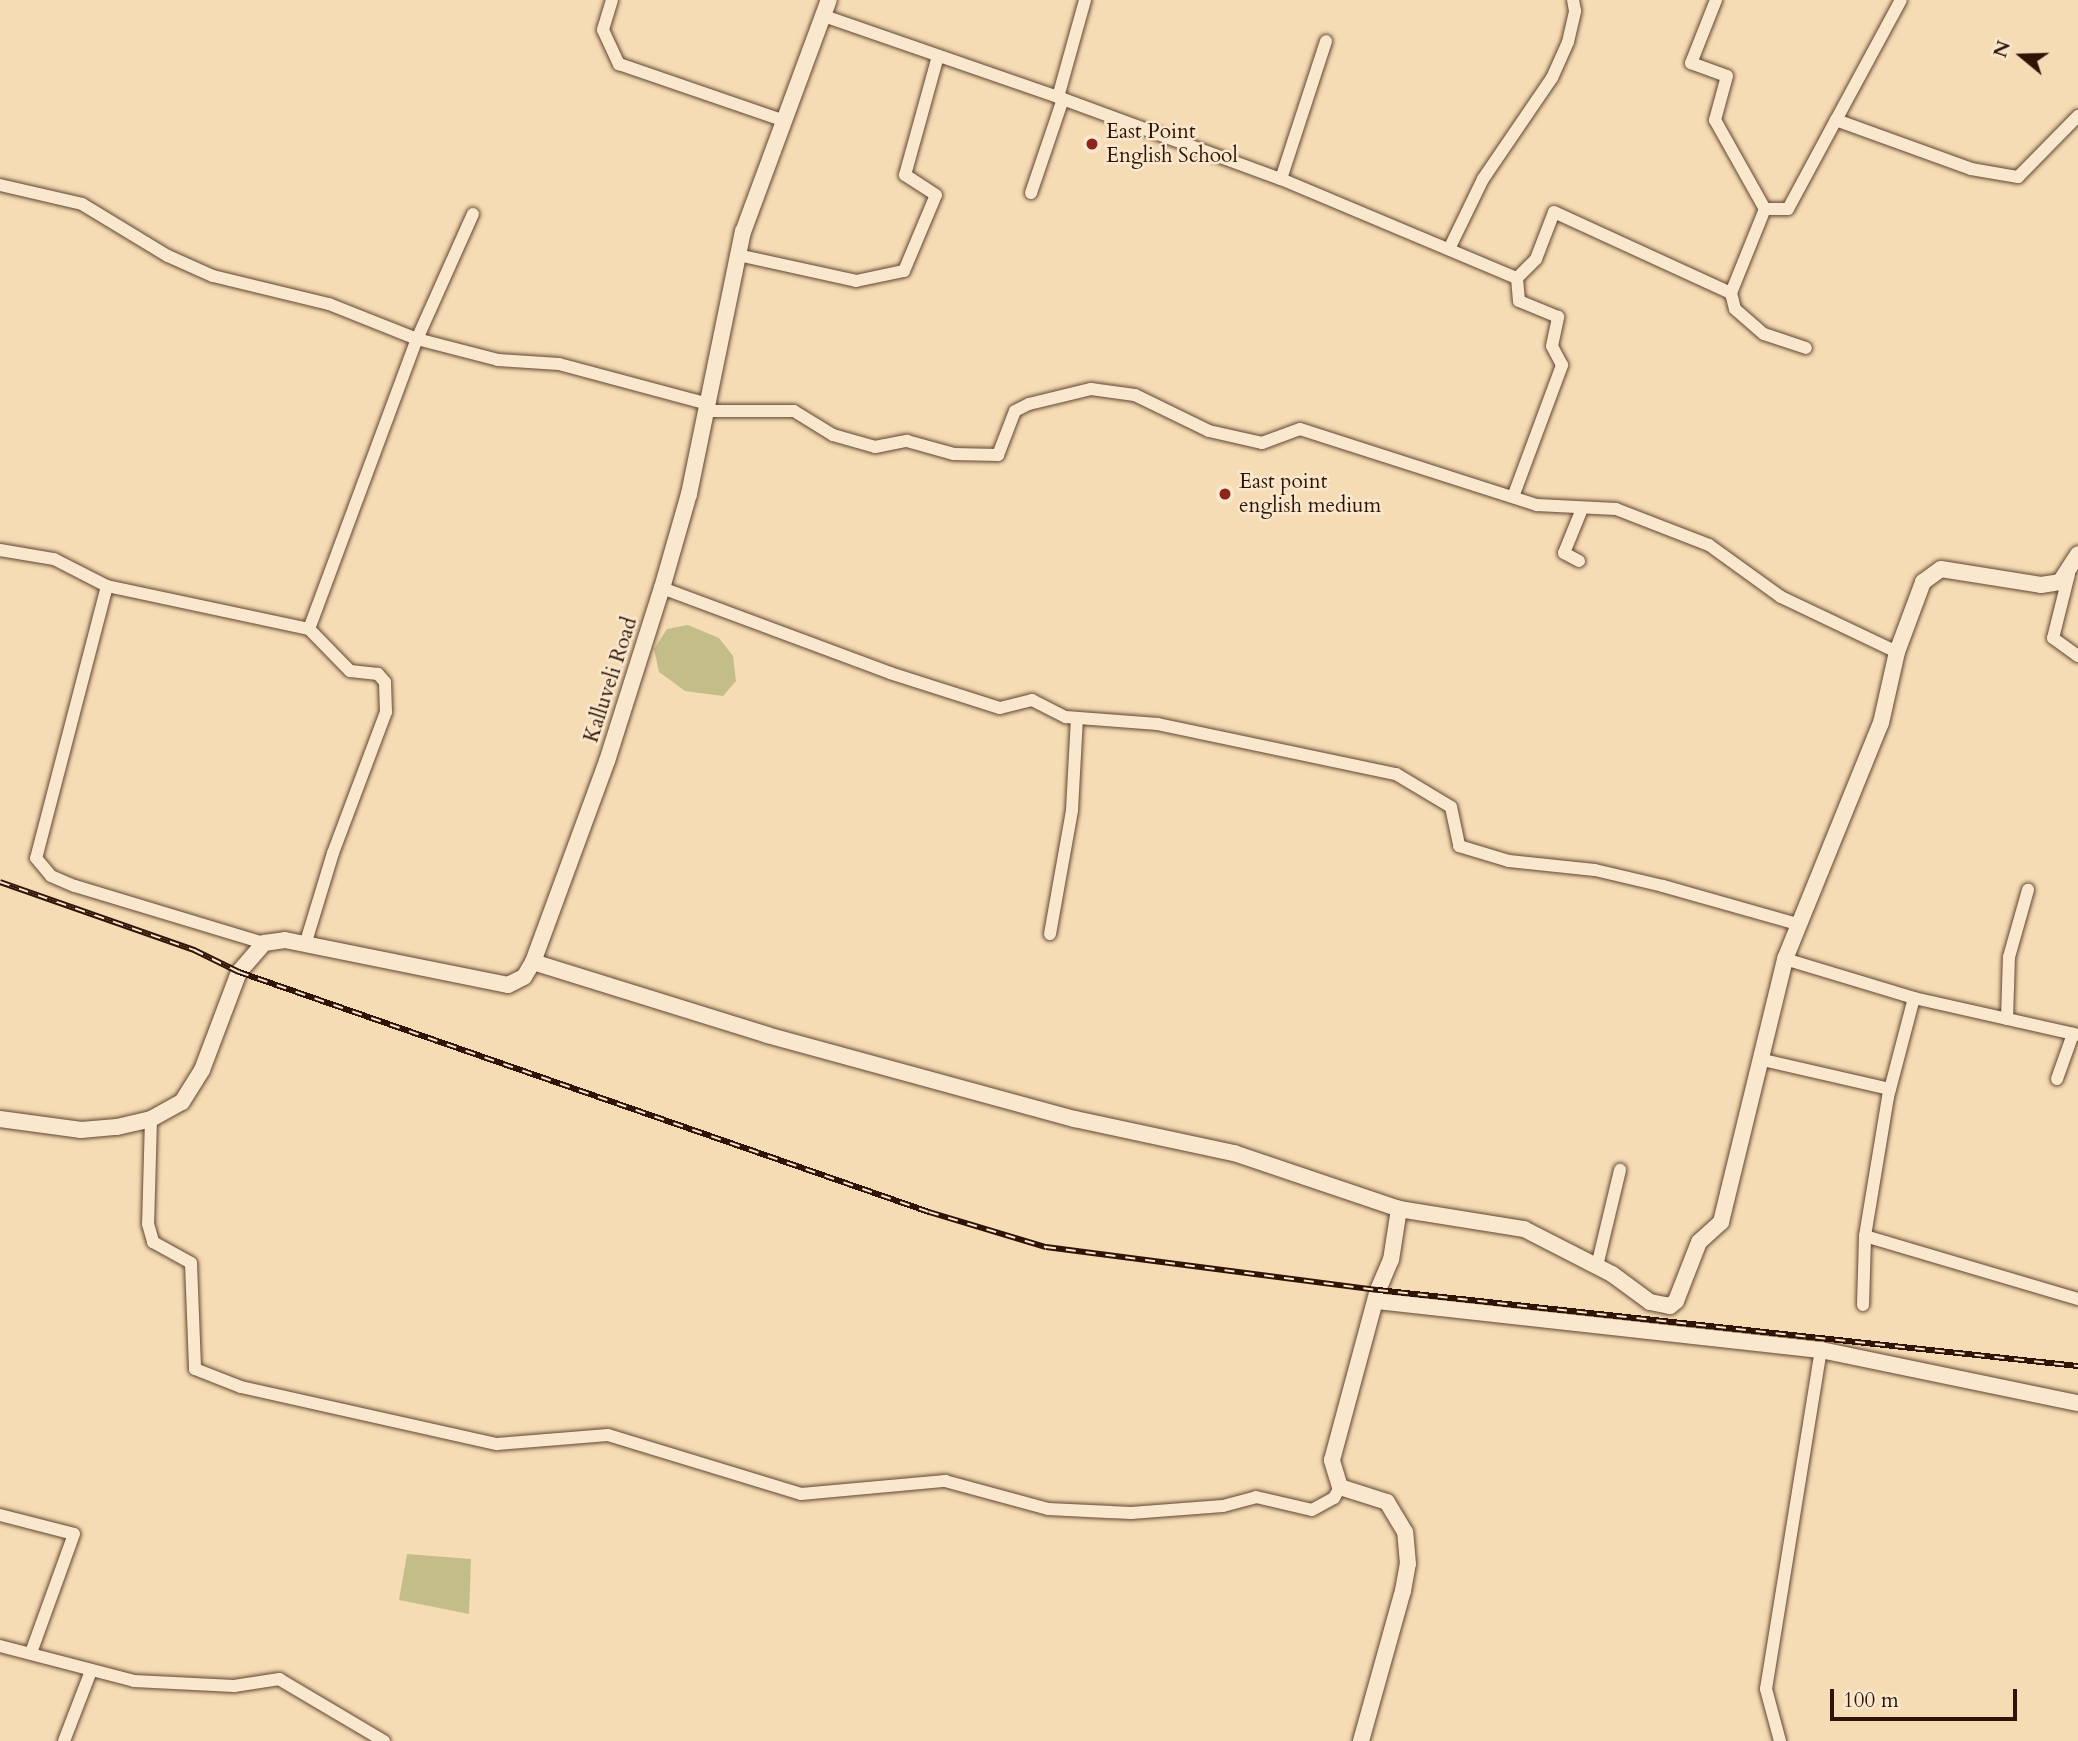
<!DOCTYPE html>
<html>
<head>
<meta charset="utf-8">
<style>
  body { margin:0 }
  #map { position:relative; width:2078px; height:1741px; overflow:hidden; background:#f6dcb4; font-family:Cardo,serif }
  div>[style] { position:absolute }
  .green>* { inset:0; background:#c3be88 }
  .roads { filter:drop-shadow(0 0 2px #614632) drop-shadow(0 0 2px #614632) }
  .minor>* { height:12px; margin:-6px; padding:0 6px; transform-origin:6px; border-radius:6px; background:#f9e8ce }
  .tertiary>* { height:16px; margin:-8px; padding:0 8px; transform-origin:8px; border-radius:8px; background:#f9e8ce }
  .rail>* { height:6px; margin-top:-3px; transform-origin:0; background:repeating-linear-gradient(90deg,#f9e8ce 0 10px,#2f1406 0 20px); box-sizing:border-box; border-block:2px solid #2f1406 }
  .dots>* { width:19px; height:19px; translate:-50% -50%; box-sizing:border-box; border:4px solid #f9e8ce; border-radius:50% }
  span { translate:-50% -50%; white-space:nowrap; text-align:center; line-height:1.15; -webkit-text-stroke:5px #f9e8ce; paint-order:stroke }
  .poi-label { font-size:21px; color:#2f1406 }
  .left { translate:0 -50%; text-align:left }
  .street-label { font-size:21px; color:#2f1406 }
  .north { position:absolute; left:1987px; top:21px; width:70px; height:70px; -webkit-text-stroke:5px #f9e8ce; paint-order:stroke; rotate:289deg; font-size:19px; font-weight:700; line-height:28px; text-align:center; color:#2f1406 }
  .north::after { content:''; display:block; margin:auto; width:24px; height:32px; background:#2f1406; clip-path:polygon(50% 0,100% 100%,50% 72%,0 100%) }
  .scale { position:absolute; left:1830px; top:1689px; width:187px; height:32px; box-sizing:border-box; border:4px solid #2f1406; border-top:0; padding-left:9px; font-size:21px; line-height:24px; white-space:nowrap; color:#2f1406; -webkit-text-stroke:5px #f9e8ce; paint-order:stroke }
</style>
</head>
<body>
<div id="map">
  <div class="green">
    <i style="clip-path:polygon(688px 625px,719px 638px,733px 656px,736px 681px,723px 696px,685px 691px,659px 672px,654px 649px,667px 629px)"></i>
    <i style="clip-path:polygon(407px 1554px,471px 1559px,469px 1614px,399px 1600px)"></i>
  </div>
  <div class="roads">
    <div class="minor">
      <i style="left:612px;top:0;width:31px;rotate:107deg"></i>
      <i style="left:603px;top:30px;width:38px;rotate:65deg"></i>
      <i style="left:619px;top:64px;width:172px;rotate:19deg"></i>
      <i style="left:1716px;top:0;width:68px;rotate:111.6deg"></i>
      <i style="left:1691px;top:63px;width:38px;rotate:20deg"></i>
      <i style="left:1727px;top:76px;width:46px;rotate:105.3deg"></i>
      <i style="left:1715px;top:120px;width:102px;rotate:60.7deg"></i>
      <i style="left:824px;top:16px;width:248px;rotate:19.1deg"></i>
      <i style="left:1063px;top:99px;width:232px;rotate:20.2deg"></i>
      <i style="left:1281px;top:179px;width:256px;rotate:22.8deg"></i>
      <i style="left:1836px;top:120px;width:136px;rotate:-61.6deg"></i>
      <i style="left:1281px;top:179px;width:145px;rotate:-71.9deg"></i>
      <i style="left:0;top:185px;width:84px;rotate:13deg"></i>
      <i style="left:82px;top:204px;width:100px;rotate:31.2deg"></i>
      <i style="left:168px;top:256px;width:49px;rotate:24deg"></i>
      <i style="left:213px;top:276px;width:119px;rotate:13.6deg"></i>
      <i style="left:329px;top:304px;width:95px;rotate:21.7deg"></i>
      <i style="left:417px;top:339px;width:84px;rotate:14.5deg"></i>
      <i style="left:498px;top:360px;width:61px;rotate:3.8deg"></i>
      <i style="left:559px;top:364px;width:154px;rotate:15deg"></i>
      <i style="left:1031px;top:193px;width:99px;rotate:-71.2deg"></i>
      <i style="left:1063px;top:99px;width:5px;rotate:-158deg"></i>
      <i style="left:1058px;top:97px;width:101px;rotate:-74.4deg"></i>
      <i style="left:1450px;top:247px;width:76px;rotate:-64.1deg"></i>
      <i style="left:1483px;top:179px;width:122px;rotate:-55.7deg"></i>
      <i style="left:1552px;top:78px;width:39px;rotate:-66deg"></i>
      <i style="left:1568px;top:42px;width:32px;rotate:-77deg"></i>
      <i style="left:1575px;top:11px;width:11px;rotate:-100deg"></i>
      <i style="left:738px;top:255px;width:121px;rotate:12.4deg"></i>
      <i style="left:856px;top:281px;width:49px;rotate:-11.8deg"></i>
      <i style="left:904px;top:271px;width:82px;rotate:-67.2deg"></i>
      <i style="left:936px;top:195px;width:37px;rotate:-147deg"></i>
      <i style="left:905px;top:175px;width:123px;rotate:-74.5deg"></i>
      <i style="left:1517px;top:278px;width:27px;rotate:-45deg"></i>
      <i style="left:1536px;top:259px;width:50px;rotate:-69deg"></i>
      <i style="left:1554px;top:212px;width:195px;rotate:24.6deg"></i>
      <i style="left:1731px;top:293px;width:91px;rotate:-68deg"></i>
      <i style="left:1765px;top:209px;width:23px"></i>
      <i style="left:1788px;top:209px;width:101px;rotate:-61.7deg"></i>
      <i style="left:1836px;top:120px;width:144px;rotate:19.9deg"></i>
      <i style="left:1971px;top:169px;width:48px;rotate:9.7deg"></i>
      <i style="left:2018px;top:177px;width:86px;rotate:-45.5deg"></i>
      <i style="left:1731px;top:293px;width:16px;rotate:76deg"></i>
      <i style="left:1735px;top:309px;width:38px;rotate:41deg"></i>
      <i style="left:1764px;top:334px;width:44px;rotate:18.4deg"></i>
      <i style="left:707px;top:411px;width:87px"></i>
      <i style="left:794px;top:411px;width:46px;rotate:31.6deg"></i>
      <i style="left:833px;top:435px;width:44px;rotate:15.9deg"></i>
      <i style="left:875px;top:447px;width:33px;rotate:-11deg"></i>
      <i style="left:907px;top:441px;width:49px;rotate:15.5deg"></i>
      <i style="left:954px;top:454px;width:44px;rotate:1.3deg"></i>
      <i style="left:998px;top:455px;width:47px;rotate:-68.9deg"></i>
      <i style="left:1015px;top:411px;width:16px;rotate:-27deg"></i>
      <i style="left:1029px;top:404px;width:64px;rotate:-13.6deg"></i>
      <i style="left:1091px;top:389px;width:44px;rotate:7.8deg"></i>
      <i style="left:1135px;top:395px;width:82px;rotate:25.9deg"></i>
      <i style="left:1209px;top:431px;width:54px;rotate:12.8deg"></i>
      <i style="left:1262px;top:443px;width:40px;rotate:-20.2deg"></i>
      <i style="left:1300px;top:429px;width:249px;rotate:17.8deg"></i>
      <i style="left:1537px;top:505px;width:79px;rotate:2.9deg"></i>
      <i style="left:1616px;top:509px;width:100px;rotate:21.2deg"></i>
      <i style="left:1709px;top:545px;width:89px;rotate:35.8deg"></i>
      <i style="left:1781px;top:597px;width:128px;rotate:25.4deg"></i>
      <i style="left:1513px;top:497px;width:141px;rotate:-69.6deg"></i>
      <i style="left:1562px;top:365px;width:21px;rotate:-118deg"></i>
      <i style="left:1552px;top:346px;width:30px;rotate:-78deg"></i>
      <i style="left:1558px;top:317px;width:42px;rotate:-157.7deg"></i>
      <i style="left:1519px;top:301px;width:23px;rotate:-95deg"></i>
      <i style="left:0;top:550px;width:55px;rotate:9.5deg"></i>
      <i style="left:54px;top:559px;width:59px;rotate:27deg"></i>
      <i style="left:107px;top:586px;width:207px;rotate:12deg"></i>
      <i style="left:309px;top:629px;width:309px;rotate:-69.6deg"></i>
      <i style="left:417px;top:339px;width:137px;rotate:-65.9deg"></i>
      <i style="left:1579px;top:561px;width:17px;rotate:-152deg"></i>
      <i style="left:1564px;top:553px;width:48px;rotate:-67.8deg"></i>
      <i style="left:2069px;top:574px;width:66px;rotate:104deg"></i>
      <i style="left:2053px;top:638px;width:31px;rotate:36deg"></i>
      <i style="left:107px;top:586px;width:281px;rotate:104.6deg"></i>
      <i style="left:36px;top:858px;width:23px;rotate:50deg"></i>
      <i style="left:51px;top:876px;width:26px;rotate:23deg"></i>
      <i style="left:75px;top:886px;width:197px;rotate:16.8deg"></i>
      <i style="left:662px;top:588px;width:243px;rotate:20.4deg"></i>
      <i style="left:890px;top:673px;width:115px;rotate:17.7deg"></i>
      <i style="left:1000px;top:708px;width:33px;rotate:-14deg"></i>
      <i style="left:1032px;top:700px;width:38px;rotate:27deg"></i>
      <i style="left:1066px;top:717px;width:92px;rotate:4.4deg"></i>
      <i style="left:1158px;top:724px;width:243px;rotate:11.9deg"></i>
      <i style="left:1396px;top:774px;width:64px;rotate:31deg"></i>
      <i style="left:1451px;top:807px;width:40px;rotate:78deg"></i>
      <i style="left:1459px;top:846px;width:52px;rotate:16.7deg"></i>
      <i style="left:1509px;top:861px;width:86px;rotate:6deg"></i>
      <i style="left:1595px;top:870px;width:70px;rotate:13.2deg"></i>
      <i style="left:1663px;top:886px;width:139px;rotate:15.8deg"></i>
      <i style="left:1050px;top:934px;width:126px;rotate:-79.9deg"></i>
      <i style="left:1072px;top:810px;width:92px;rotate:-86.9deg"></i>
      <i style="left:305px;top:945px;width:96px;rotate:-73.1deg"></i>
      <i style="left:333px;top:853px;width:151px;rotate:-69.4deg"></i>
      <i style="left:386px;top:712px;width:30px;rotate:-92deg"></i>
      <i style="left:385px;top:682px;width:11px;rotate:-131deg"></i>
      <i style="left:378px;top:674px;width:28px;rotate:-174deg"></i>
      <i style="left:350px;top:671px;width:59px;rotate:-134.3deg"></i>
      <i style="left:1785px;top:959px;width:135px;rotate:16.8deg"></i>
      <i style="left:1914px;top:998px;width:168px;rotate:12.7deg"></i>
      <i style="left:2007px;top:1019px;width:62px;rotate:-88.2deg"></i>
      <i style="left:2009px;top:957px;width:70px;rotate:-74.2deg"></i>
      <i style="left:1763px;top:1060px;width:130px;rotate:12.9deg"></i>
      <i style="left:2057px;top:1079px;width:48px;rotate:-70.4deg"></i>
      <i style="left:151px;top:1119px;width:105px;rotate:91.6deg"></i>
      <i style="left:148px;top:1224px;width:19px;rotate:74deg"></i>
      <i style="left:153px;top:1242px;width:43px;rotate:28.9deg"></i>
      <i style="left:191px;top:1263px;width:106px;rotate:87.8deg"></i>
      <i style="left:195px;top:1369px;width:49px;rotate:21.4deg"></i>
      <i style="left:241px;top:1387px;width:262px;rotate:12.6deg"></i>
      <i style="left:497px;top:1444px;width:111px;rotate:-4.6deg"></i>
      <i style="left:608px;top:1435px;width:202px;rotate:17deg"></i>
      <i style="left:801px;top:1494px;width:145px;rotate:-5.2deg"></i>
      <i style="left:945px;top:1481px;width:107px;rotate:15.2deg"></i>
      <i style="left:1048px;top:1509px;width:83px;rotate:2.8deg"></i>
      <i style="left:1131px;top:1513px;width:92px;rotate:-4.4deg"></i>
      <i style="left:1223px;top:1506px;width:34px;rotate:-15deg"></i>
      <i style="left:1256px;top:1497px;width:57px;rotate:13.1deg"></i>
      <i style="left:1312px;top:1510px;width:25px;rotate:-29deg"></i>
      <i style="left:1334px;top:1498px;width:13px;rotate:-61deg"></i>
      <i style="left:1865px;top:1236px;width:222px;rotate:16.5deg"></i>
      <i style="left:1597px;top:1266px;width:99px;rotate:-76.5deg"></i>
      <i style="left:1863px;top:1305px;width:69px;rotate:-88.3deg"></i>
      <i style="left:1865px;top:1236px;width:141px;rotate:-80.6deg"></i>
      <i style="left:1888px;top:1097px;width:102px;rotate:-75.3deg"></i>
      <i style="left:0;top:1515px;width:76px;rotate:14.4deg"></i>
      <i style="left:74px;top:1534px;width:127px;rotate:109.9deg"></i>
      <i style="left:0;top:1646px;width:138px;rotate:14.6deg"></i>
      <i style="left:134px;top:1681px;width:100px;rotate:2.9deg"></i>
      <i style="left:234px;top:1686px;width:46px;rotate:-8.8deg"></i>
      <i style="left:279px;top:1679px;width:122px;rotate:30.6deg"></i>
      <i style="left:64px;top:1741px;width:75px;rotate:-68.9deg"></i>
      <i style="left:1780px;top:1741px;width:54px;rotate:-105.1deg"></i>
      <i style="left:1766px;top:1689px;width:343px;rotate:-80.8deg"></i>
    </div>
    <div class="tertiary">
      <i style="left:533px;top:962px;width:245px;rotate:17.3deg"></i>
      <i style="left:767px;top:1035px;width:319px;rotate:15.3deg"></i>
      <i style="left:1075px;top:1119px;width:163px;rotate:12.1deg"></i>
      <i style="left:1234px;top:1153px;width:174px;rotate:18.7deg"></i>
      <i style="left:1399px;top:1209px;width:127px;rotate:9.1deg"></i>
      <i style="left:1524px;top:1229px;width:99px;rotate:27.1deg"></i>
      <i style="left:1612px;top:1274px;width:47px;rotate:36.4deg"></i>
      <i style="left:1650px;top:1302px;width:20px;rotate:11deg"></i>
      <i style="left:1670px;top:1306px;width:8px;rotate:-40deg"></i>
      <i style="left:1676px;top:1301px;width:63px;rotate:-68.7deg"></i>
      <i style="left:1699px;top:1242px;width:30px;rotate:-42deg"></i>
      <i style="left:1721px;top:1222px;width:271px;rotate:-76.3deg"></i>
      <i style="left:1785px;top:959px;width:255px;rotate:-67.9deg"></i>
      <i style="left:1881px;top:723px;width:73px;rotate:-77.3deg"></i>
      <i style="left:1897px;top:652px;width:75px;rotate:-69.6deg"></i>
      <i style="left:1923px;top:582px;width:22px;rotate:-36deg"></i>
      <i style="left:1941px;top:569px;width:101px;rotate:9.1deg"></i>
      <i style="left:2041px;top:585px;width:19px;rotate:-9deg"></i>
      <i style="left:2060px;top:582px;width:33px;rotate:-57deg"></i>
      <i style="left:0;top:1119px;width:82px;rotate:7.7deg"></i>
      <i style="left:81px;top:1130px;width:36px;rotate:-5deg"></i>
      <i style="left:117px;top:1127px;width:35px;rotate:-13deg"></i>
      <i style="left:151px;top:1119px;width:35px;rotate:-29deg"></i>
      <i style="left:182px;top:1102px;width:38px;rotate:-58deg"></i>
      <i style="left:202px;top:1070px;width:105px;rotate:-69.3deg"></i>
      <i style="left:239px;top:972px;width:38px;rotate:-49deg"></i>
      <i style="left:264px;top:943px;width:21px;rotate:-8deg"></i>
      <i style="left:285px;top:940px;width:227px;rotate:11.4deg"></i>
      <i style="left:508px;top:985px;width:18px;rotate:-27deg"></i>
      <i style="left:524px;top:977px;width:17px;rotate:-59deg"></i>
      <i style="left:533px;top:962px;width:214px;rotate:-69.8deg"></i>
      <i style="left:607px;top:761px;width:182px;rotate:-72.4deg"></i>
      <i style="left:662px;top:588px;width:98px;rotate:-74deg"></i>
      <i style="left:689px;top:494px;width:268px;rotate:-78.4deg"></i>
      <i style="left:743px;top:232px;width:247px;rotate:-69.7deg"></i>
      <i style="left:1376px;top:1301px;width:448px;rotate:6.3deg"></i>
      <i style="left:1821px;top:1350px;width:262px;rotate:11.7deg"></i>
      <i style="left:1361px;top:1741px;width:156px;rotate:-74.4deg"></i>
      <i style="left:1403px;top:1591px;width:27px;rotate:-80deg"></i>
      <i style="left:1408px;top:1564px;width:32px;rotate:-95deg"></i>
      <i style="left:1405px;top:1532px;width:35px;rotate:-121deg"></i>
      <i style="left:1387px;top:1502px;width:49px;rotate:-162.3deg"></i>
      <i style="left:1340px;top:1487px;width:28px;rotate:-107deg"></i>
      <i style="left:1332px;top:1460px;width:176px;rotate:-74.9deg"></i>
      <i style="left:1378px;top:1290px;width:33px;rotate:-67deg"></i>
      <i style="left:1391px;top:1260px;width:52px;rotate:-81.1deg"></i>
    </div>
  </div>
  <div class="rail">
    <i style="left:0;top:882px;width:206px;rotate:19.3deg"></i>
    <i style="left:194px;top:950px;width:50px;rotate:26.1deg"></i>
    <i style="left:239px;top:972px;width:731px;rotate:19.18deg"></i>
    <i style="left:929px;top:1212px;width:122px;rotate:16.7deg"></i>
    <i style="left:1046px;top:1247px;width:335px;rotate:7.4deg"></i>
    <i style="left:1378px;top:1290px;width:704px;rotate:6.2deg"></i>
  </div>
  <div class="dots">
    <i style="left:1092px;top:144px;background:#8f2418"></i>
    <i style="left:1225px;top:494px;background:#8f2418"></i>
  </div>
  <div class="poi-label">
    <span class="left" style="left:1106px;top:144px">East Point<br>English School</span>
    <span class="left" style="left:1239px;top:494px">East point<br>english medium</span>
  </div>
  <div class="street-label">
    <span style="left:611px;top:680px;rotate:-72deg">Kalluveli Road</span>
  </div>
  <div class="north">N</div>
  <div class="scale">100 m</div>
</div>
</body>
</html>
